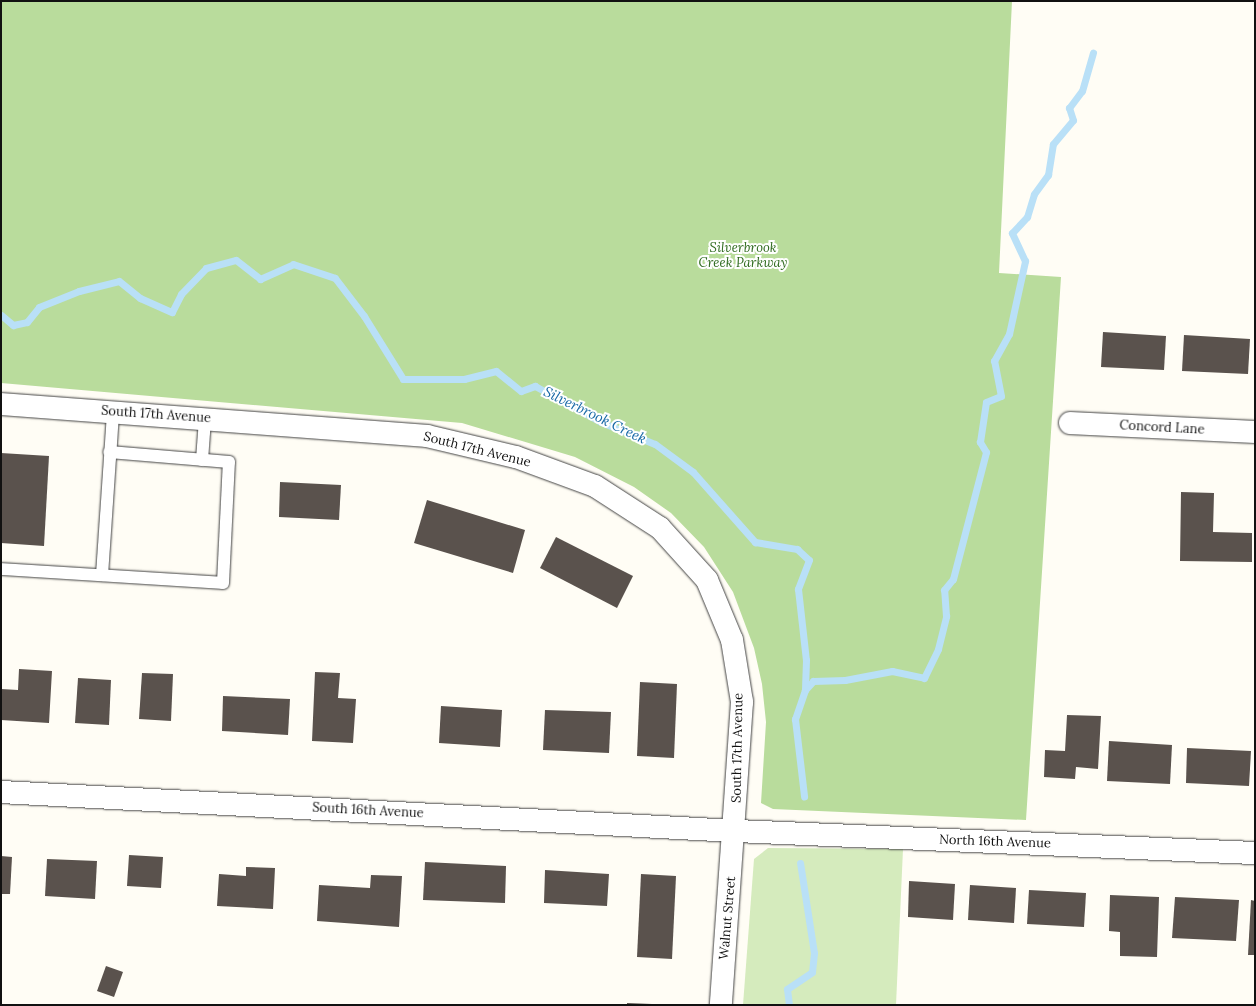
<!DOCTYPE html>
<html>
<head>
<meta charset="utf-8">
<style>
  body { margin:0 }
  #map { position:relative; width:1256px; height:1006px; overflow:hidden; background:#fffdf5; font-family:Lora,serif }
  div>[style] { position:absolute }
  .green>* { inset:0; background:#d5ebbd }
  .forest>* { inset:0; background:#b9dc9c }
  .stream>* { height:7px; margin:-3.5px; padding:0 3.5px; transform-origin:3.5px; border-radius:3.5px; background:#b9e0f7 }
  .building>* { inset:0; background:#5a524d }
  .roads { filter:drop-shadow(0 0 1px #444) drop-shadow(0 0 1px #444) }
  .service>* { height:12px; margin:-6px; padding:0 6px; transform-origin:6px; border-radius:6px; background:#fff }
  .minor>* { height:22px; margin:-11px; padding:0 11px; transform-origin:11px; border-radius:11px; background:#fff }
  span { translate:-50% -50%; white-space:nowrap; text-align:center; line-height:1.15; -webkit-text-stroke:4px #fff; paint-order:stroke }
  .park-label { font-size:13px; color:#2f6b1f; font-style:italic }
  .street-label { font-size:13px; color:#111 }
  .water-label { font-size:14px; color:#1768a6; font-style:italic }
  .frame { position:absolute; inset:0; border:2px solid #111; pointer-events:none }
</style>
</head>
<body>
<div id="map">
  <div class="green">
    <i style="clip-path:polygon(768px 848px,903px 849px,896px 1005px,743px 1005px,754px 859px)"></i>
  </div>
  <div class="forest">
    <i style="clip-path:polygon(1px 1px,1012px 1px,999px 273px,1061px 277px,1026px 820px,773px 809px,761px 803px,766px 722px,762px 684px,754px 648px,733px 592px,704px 547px,671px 513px,634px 487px,575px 457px,462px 423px,1px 383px)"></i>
  </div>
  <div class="stream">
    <i style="left:1px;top:315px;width:16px;rotate:40deg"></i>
    <i style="left:13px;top:325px;width:14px;rotate:-12deg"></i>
    <i style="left:27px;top:322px;width:19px;rotate:-51deg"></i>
    <i style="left:39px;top:307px;width:43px;rotate:-21.8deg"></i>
    <i style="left:79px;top:291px;width:41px;rotate:-14deg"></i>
    <i style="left:119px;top:281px;width:27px;rotate:39deg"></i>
    <i style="left:140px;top:298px;width:35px;rotate:24deg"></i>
    <i style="left:172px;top:312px;width:20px;rotate:-63deg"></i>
    <i style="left:181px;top:294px;width:36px;rotate:-46deg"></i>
    <i style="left:206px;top:268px;width:31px;rotate:-15deg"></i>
    <i style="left:236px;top:260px;width:31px;rotate:38deg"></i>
    <i style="left:260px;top:279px;width:36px;rotate:-24deg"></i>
    <i style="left:293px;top:264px;width:44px;rotate:18.4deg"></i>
    <i style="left:335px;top:278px;width:48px;rotate:52.7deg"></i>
    <i style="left:364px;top:316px;width:74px;rotate:58.2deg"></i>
    <i style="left:403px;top:379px;width:61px"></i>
    <i style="left:464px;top:379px;width:33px;rotate:-14deg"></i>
    <i style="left:496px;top:371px;width:32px;rotate:39deg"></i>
    <i style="left:521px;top:391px;width:15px;rotate:-20deg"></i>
    <i style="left:535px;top:386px;width:75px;rotate:28.6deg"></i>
    <i style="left:601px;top:422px;width:58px;rotate:22.2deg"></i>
    <i style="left:655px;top:444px;width:47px;rotate:36.4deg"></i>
    <i style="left:693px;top:472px;width:94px;rotate:48.5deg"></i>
    <i style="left:755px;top:542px;width:43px;rotate:9.5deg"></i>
    <i style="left:797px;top:549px;width:16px;rotate:43deg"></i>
    <i style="left:809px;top:560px;width:31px;rotate:111deg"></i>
    <i style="left:798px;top:589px;width:71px;rotate:83.6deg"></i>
    <i style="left:806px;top:660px;width:30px;rotate:92deg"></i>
    <i style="left:805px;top:690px;width:31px;rotate:109deg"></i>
    <i style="left:795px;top:719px;width:78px;rotate:83.3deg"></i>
    <i style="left:805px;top:690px;width:12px;rotate:-48deg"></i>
    <i style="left:813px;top:681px;width:32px;rotate:-2deg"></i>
    <i style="left:845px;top:680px;width:48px;rotate:-10.8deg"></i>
    <i style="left:892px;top:671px;width:33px;rotate:12deg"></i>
    <i style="left:924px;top:678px;width:32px;rotate:-64deg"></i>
    <i style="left:938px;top:649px;width:34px;rotate:-76deg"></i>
    <i style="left:946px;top:616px;width:26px;rotate:-94deg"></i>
    <i style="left:944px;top:590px;width:14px;rotate:-51deg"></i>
    <i style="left:953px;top:579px;width:131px;rotate:-75.4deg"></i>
    <i style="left:986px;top:452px;width:12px;rotate:-121deg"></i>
    <i style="left:980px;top:442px;width:40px;rotate:-81.5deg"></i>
    <i style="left:986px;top:402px;width:16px;rotate:-22deg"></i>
    <i style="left:1001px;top:396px;width:36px;rotate:-101deg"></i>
    <i style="left:994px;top:361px;width:31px;rotate:-61deg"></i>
    <i style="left:1009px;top:334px;width:75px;rotate:-77.6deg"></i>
    <i style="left:1025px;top:261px;width:31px;rotate:-115deg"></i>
    <i style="left:1012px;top:233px;width:22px;rotate:-47deg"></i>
    <i style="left:1027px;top:217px;width:24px;rotate:-73deg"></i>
    <i style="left:1034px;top:194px;width:24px;rotate:-54deg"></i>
    <i style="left:1048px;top:175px;width:31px;rotate:-81deg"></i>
    <i style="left:1053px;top:144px;width:31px;rotate:-50deg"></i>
    <i style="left:1073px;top:120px;width:13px;rotate:-108deg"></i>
    <i style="left:1069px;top:108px;width:21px;rotate:-53deg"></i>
    <i style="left:1082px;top:91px;width:40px;rotate:-74deg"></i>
    <i style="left:789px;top:1005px;width:16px;rotate:-97deg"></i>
    <i style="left:787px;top:989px;width:30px;rotate:-34deg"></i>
    <i style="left:812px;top:972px;width:19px;rotate:-84deg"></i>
    <i style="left:814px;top:953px;width:91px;rotate:-98.8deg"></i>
  </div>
  <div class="building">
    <i style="clip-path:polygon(1103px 332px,1166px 336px,1164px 370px,1101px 367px)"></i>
    <i style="clip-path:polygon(1184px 335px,1250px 339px,1248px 374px,1182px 371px)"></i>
    <i style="clip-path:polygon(1px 453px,49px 456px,44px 546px,1px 543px)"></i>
    <i style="clip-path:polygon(280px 482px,341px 485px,339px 520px,279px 517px)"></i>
    <i style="clip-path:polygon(1181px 492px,1214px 493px,1213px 532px,1252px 533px,1252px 562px,1180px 561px)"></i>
    <i style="clip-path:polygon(427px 500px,525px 530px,513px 573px,414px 543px)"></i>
    <i style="clip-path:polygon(556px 537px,633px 576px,617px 608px,540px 568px)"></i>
    <i style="clip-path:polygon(19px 669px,52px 671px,49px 723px,1px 720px,1px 689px,18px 690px)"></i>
    <i style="clip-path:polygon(315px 672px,340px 673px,338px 698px,356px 699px,353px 743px,312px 741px)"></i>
    <i style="clip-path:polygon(142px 673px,173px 674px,171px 721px,139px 719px)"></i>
    <i style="clip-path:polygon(78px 678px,111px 680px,109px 725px,75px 723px)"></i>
    <i style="clip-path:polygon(640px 682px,677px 684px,674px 758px,637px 756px)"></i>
    <i style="clip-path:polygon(223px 696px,290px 699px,288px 735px,222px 731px)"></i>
    <i style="clip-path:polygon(441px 706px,502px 710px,500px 747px,439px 743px)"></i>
    <i style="clip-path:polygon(545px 710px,611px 712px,609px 753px,543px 750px)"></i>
    <i style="clip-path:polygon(1067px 715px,1101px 716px,1098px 769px,1076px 767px,1075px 779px,1044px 777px,1045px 750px,1065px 751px)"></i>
    <i style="clip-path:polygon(1109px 741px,1172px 745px,1170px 784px,1107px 781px)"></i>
    <i style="clip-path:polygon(1187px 748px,1251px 751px,1249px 786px,1186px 783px)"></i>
    <i style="clip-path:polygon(129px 855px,163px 857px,161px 888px,127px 886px)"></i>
    <i style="clip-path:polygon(1px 856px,12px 857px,10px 894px,1px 894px)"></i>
    <i style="clip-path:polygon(47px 859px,97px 861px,95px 899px,45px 896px)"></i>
    <i style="clip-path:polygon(425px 862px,506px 866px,505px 903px,423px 900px)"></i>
    <i style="clip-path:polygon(246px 867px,275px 868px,273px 909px,217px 906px,219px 874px,246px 876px)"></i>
    <i style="clip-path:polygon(545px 870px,609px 874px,607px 906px,544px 903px)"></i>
    <i style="clip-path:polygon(641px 874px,676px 876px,672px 959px,637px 957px)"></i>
    <i style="clip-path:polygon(371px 875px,402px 876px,399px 927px,317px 921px,319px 885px,370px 888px)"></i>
    <i style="clip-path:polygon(909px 881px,955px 884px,953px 920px,908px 917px)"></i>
    <i style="clip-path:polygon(970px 885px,1016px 888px,1014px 923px,968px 920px)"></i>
    <i style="clip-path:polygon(1029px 890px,1086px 893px,1084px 927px,1027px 924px)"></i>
    <i style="clip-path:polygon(1110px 895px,1159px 897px,1157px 957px,1120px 956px,1120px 932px,1109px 931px)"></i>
    <i style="clip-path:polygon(1175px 897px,1239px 900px,1236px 941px,1172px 938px)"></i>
    <i style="clip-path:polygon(1251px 900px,1255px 901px,1255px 955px,1248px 955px)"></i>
    <i style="clip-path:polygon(106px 966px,123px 972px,114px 997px,97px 991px)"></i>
    <i style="clip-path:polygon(627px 1003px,652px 1004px,652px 1005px,627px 1005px)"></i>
  </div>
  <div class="roads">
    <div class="service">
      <i style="left:202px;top:460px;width:41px;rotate:-85.8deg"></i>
      <i style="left:1px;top:569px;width:222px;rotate:3.6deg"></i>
      <i style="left:223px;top:583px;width:121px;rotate:-87.2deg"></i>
      <i style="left:229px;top:462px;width:120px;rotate:-175.2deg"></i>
      <i style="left:102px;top:575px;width:163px;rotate:-86.1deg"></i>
    </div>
    <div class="minor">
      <i style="left:1px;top:404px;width:427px;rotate:4.3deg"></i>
      <i style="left:427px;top:436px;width:91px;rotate:13.3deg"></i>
      <i style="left:516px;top:457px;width:84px;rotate:20.2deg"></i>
      <i style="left:595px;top:486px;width:77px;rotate:32.9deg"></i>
      <i style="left:660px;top:528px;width:70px;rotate:47.9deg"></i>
      <i style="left:707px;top:580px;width:65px;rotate:67.4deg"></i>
      <i style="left:732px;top:640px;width:63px;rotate:80.8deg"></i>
      <i style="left:742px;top:702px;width:304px;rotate:94deg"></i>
      <i style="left:1070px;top:423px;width:185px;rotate:2.8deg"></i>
      <i style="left:1px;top:792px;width:736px;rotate:3.04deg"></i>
      <i style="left:736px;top:831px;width:519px;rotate:2.43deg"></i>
    </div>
  </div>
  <div class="park-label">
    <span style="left:743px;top:256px">Silverbrook<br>Creek Parkway</span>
  </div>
  <div class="street-label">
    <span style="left:156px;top:415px;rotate:4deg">South 17th Avenue</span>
    <span style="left:1162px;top:428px;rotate:3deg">Concord Lane</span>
    <span style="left:477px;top:450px;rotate:14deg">South 17th Avenue</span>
    <span style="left:738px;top:748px;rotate:-89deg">South 17th Avenue</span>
    <span style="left:368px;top:811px;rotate:3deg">South 16th Avenue</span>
    <span style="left:995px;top:842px;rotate:2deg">North 16th Avenue</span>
    <span style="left:728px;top:918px;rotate:-85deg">Walnut Street</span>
  </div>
  <div class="water-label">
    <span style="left:595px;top:415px;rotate:26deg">Silverbrook Creek</span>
  </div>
  <div class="frame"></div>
</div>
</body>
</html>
